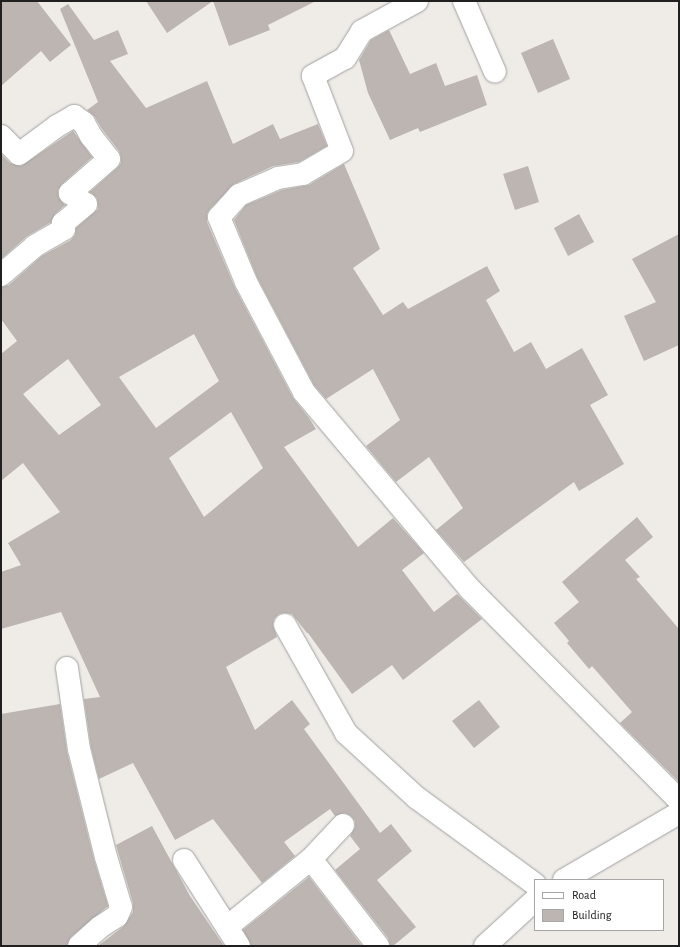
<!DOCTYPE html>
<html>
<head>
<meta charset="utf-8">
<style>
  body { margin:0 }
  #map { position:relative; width:680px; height:947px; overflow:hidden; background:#efece8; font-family:"Alegreya Sans",sans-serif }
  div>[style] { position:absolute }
  .building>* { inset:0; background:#bcb5b1 }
  .roads { filter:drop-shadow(0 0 1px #a1a1a1) drop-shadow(0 0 1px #a1a1a1) }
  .minor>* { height:22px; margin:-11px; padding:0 11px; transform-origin:11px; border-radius:11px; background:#fff }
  span { translate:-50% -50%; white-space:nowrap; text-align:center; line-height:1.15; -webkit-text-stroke:3.5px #fff; paint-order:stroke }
  .frame { position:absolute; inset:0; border:2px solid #202020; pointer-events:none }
  .legend { position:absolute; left:534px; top:879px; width:130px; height:52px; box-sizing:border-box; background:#fff; border:1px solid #a6a6a6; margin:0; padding:5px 7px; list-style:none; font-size:12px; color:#202020 }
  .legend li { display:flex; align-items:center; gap:8px; height:20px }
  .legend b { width:20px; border:1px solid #a6a6a6 }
</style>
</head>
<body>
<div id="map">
  <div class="building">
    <i style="clip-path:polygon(1px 1px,37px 1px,71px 45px,50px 62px,41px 51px,1px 86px)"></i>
    <i style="clip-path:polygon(146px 1px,316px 1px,268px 25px,270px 30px,229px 46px,213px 1px,167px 33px)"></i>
    <i style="clip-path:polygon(evenodd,68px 4px,94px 40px,118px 30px,128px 54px,110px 61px,146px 108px,207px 81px,233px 144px,273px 124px,280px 139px,318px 124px,327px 146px,299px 162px,273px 166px,234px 184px,210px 209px,207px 214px,207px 222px,235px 288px,293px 398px,309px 418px,316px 429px,284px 447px,358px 547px,393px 518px,424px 553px,402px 570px,434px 612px,457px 594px,482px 619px,403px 680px,392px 665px,352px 694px,308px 633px,307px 633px,292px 614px,286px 613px,279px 614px,274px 619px,273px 625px,277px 637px,226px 667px,255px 730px,292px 700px,310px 724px,304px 729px,380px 833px,391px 824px,412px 851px,377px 880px,416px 927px,393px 946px,390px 946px,388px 938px,335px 870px,360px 849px,350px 836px,355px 827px,355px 821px,351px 816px,345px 813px,335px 816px,330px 809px,284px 842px,295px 856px,262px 883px,213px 819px,175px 840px,133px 763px,99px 779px,91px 747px,84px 699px,100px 697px,61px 612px,1px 629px,1px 572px,21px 565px,8px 543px,60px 512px,23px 463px,1px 481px,1px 354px,17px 341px,1px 319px,1px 287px,9px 285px,42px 256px,71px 240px,75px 235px,76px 228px,98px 209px,97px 198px,90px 192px,117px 168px,121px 163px,121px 157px,119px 151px,102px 129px,95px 117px,87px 110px,98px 102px,60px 9px,68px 4px,194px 334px,219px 381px,156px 428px,119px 377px,194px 334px,68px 4px,68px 359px,101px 405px,59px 435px,23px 394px,68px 359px,68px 4px,231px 412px,263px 468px,204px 517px,169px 458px,231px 412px)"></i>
    <i style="clip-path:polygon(389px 30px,410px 74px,436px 63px,445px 86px,477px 75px,487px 105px,420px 132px,418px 128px,390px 140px,368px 93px,359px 60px,371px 40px)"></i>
    <i style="clip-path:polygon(553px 39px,570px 79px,538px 93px,521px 53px)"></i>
    <i style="clip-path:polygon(73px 131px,92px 157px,62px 184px,58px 190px,59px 198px,65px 205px,55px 214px,51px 222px,27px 236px,1px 259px,1px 154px,10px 163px,21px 166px)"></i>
    <i style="clip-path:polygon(344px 164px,380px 249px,353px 268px,383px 315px,403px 302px,408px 309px,487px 266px,500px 291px,486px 300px,514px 352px,531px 342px,546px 369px,582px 348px,608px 395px,590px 405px,624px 464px,579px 491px,574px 482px,464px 562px,436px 530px,463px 508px,429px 457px,396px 482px,366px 446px,400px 420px,373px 369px,326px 399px,314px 385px,257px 277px,234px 220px,246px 205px,282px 190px,309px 185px)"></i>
    <i style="clip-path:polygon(528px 166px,539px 202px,515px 210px,503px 174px)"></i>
    <i style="clip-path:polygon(579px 214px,594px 242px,568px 256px,554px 228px)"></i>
    <i style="clip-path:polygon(679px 234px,679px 345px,644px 361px,624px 316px,656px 302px,632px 259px)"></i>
    <i style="clip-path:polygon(637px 517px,653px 537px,625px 560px,640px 577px,636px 579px,679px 629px,679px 782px,620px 723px,632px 712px,592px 666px,589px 669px,567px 643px,569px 641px,554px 623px,579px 602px,562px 582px)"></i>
    <i style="clip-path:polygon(479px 700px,500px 727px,474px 748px,452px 721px)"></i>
    <i style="clip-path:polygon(60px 704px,67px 752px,94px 860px,108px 906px,71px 937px,67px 946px,1px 946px,1px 714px)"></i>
    <i style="clip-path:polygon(152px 826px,190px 896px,224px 946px,98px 946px,124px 926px,133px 912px,133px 903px,116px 845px)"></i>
    <i style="clip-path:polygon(309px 877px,362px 946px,251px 946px,243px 930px)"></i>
  </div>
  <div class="roads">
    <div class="minor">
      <i style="left:417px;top:1px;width:63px;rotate:151.4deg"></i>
      <i style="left:362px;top:31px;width:32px;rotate:122deg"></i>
      <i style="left:345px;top:58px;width:37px;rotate:151deg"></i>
      <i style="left:313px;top:76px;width:80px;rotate:68.9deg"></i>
      <i style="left:342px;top:151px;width:45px;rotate:149.5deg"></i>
      <i style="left:303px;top:174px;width:25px;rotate:171deg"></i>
      <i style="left:278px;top:178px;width:43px;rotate:156.4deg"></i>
      <i style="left:239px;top:195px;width:30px;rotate:132deg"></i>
      <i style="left:219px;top:217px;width:70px;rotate:67.4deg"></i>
      <i style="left:246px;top:282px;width:124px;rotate:62.2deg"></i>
      <i style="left:304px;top:392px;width:258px;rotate:49.9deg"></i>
      <i style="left:470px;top:589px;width:297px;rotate:45.3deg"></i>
      <i style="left:464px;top:1px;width:77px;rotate:66.4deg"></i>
      <i style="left:1px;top:136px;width:25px;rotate:45deg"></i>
      <i style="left:19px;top:154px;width:47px;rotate:-36.4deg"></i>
      <i style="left:57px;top:126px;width:20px;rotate:-30deg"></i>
      <i style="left:74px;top:116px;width:12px;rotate:35deg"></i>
      <i style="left:84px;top:123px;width:15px;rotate:62deg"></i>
      <i style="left:91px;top:136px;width:29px;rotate:52deg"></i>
      <i style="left:109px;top:159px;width:52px;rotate:138.9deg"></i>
      <i style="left:70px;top:193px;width:19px;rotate:35deg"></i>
      <i style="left:86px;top:204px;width:30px;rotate:140deg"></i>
      <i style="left:63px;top:223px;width:6px;rotate:81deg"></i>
      <i style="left:64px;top:229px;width:34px;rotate:150deg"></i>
      <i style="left:35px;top:246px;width:45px;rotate:139.5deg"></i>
      <i style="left:285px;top:625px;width:124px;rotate:60.5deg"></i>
      <i style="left:346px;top:733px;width:96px;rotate:42.5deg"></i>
      <i style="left:417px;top:798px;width:146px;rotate:36.1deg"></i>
      <i style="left:67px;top:668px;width:82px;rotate:81.6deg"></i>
      <i style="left:79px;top:749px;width:111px;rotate:76deg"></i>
      <i style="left:106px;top:857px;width:52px;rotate:73.3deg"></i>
      <i style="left:121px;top:907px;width:10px;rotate:114deg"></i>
      <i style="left:117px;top:916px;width:20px;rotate:147deg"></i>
      <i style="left:100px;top:927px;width:28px;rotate:138deg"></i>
      <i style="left:343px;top:825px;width:47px;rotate:133.3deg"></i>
      <i style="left:311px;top:859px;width:110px;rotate:52.4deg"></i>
      <i style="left:184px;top:860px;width:102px;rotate:57.4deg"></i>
      <i style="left:564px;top:880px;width:133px;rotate:-30.2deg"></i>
      <i style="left:227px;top:927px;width:108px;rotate:-39deg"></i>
      <i style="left:485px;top:946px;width:68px;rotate:-42.6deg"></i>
    </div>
  </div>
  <div class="frame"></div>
  <ul class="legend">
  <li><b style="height:5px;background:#fff"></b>Road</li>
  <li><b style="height:11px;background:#bcb5b1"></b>Building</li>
  </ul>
</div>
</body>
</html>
